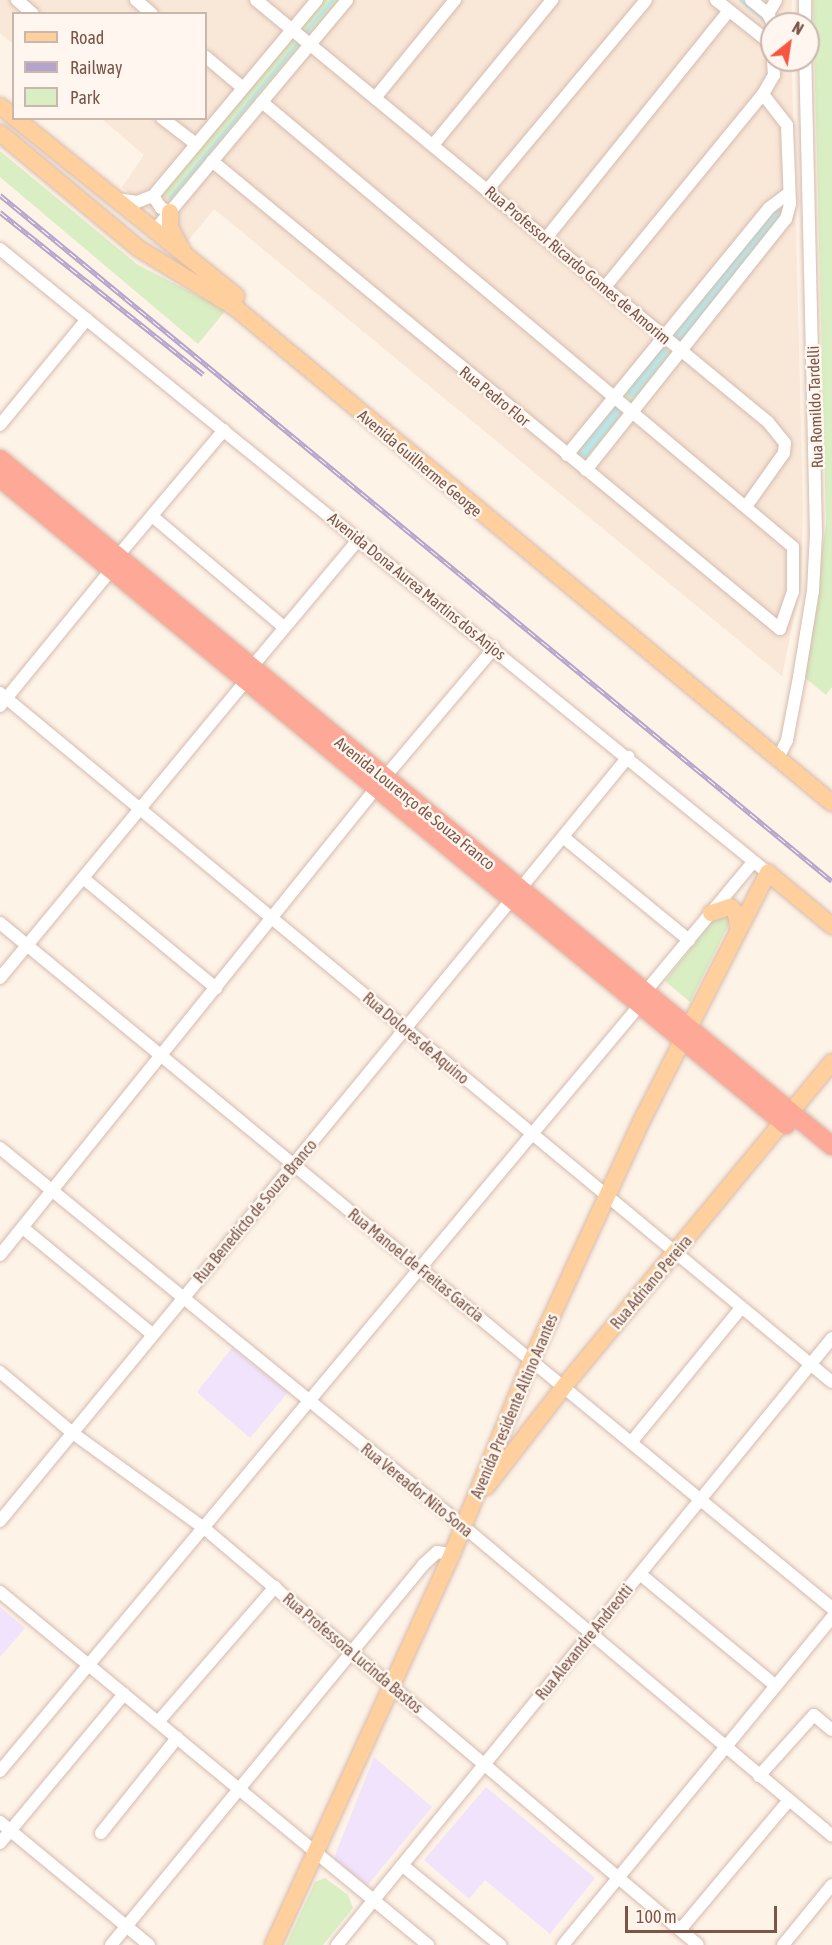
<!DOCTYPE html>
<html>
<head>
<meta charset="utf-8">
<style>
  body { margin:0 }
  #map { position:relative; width:832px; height:1945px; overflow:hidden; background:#fef3e7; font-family:"Asap Condensed",sans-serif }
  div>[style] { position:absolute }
  .residential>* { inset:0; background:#f9e7d7 }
  .education>* { inset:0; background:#f0e3fb }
  .green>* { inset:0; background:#d9eec3 }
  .stream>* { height:3px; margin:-1.5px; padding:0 1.5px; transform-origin:1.5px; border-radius:1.5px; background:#b9e9eb }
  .canal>* { height:10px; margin:-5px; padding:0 5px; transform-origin:5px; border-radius:5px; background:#b9e9eb }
  .roads { filter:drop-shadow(0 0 2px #d5bbae) drop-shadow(0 0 2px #d5bbae) }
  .minor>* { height:12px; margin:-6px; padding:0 6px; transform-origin:6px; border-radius:6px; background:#fff }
  .major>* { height:16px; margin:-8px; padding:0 8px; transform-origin:8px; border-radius:8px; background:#ffd09d }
  .highway>* { height:18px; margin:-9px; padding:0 9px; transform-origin:9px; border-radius:9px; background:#fea898 }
  .rail>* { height:5px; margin-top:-2.5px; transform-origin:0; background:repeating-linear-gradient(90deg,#fff7ef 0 9px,#b4a3cb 0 18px); box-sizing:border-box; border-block:2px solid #b4a3cb }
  span { translate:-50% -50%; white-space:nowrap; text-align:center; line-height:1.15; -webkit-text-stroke:5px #fff7ef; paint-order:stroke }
  .street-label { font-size:16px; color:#7c5548 }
  .legend { position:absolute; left:12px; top:12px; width:195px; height:108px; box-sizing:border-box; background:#fff7ef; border:2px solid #cbb6ac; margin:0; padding:8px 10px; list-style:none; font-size:18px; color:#7c5548 }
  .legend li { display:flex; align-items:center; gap:12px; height:30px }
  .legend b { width:30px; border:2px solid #cbb6ac }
  .north { position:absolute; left:760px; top:12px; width:60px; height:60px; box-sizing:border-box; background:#fff7ef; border:2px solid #cbb6ac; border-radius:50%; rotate:30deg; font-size:16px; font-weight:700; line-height:24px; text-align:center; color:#7c5548 }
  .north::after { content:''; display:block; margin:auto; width:21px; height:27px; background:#f45640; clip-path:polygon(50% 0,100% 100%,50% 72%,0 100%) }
  .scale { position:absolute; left:625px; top:1906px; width:152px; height:27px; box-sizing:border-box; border:3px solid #7c5548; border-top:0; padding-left:8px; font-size:18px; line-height:21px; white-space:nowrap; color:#7c5548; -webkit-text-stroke:4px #fff7ef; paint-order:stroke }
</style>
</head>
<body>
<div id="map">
  <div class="residential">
    <i style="clip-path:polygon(0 0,792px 0,791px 17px,785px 24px,772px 24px,772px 60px,787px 60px,784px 63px,792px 72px,803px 510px,801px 582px,782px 676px,214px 209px,187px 242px,122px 187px,144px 155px,102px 119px,206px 118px,206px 14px,14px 14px,13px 44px,0 33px)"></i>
  </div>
  <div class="education">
    <i style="clip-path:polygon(232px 1348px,288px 1392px,250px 1438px,197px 1392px)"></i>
    <i style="clip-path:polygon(0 1607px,25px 1628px,0 1657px)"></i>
    <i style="clip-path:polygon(374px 1757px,432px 1807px,367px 1886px,334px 1858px)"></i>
    <i style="clip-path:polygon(486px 1787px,595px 1878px,550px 1934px,485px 1880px,469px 1899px,424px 1860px)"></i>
  </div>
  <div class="green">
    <i style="clip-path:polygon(323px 0,341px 0,312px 35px,302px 26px)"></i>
    <i style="clip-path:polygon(813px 0,832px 0,832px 687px,826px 695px,804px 677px,826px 524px)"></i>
    <i style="clip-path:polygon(292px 35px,303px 44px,173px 203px,160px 193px)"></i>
    <i style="clip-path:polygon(0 151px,138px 265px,226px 310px,198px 344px,0 177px)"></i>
    <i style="clip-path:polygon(774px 209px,784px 213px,681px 343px,677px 342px,672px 334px)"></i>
    <i style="clip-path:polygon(662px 346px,672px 353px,634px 401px,625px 399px,623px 392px)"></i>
    <i style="clip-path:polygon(615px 404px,624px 410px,623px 415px,585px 461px,575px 455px)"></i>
    <i style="clip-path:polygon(724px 913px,731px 918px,729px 924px,690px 1002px,665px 981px,713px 920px)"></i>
    <i style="clip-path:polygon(325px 1878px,348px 1895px,353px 1908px,323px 1945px,286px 1945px,315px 1882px)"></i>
  </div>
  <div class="stream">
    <i style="left:740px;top:0;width:33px;rotate:39deg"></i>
    <i style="left:305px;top:32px;width:42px;rotate:-49.8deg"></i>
    <i style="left:170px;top:197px;width:200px;rotate:-50.5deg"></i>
  </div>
  <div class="canal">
    <i style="left:680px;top:335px;width:156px;rotate:-51deg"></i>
    <i style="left:632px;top:392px;width:50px;rotate:-51.5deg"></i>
    <i style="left:584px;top:452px;width:55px;rotate:-50.9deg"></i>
  </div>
  <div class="roads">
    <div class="minor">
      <i style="left:17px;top:0;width:21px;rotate:41deg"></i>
      <i style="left:136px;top:0;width:21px;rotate:41deg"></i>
      <i style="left:256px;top:0;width:663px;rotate:39.5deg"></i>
      <i style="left:768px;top:422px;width:27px;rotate:51deg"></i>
      <i style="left:785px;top:443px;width:10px;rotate:96deg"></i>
      <i style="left:784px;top:453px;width:64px;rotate:125.4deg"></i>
      <i style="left:716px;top:0;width:63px;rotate:38.5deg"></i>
      <i style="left:751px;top:0;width:22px;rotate:39deg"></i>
      <i style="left:768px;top:14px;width:11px;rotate:63deg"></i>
      <i style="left:805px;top:0;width:24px;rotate:90deg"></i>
      <i style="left:768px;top:14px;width:16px;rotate:-60deg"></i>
      <i style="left:206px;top:57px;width:48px;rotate:40deg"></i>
      <i style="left:375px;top:98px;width:127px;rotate:-50.8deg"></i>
      <i style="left:162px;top:118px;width:43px;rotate:37.4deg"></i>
      <i style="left:433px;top:145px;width:188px;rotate:-50.6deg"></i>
      <i style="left:212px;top:161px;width:736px;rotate:39.49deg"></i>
      <i style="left:780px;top:629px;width:39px;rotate:-71deg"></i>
      <i style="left:793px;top:592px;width:45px;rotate:-90deg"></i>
      <i style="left:793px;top:547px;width:693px;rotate:-140.04deg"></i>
      <i style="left:488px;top:189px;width:246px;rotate:-50.1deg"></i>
      <i style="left:153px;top:196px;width:256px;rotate:-50.1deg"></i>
      <i style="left:153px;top:196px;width:14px;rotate:56deg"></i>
      <i style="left:161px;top:208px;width:10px;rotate:24deg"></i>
      <i style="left:116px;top:199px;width:21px;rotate:8deg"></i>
      <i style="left:137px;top:202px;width:17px;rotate:-21deg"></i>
      <i style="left:154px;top:231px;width:301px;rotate:-50.1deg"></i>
      <i style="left:547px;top:237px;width:290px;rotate:-51.2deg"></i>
      <i style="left:0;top:249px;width:990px;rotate:39.09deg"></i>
      <i style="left:605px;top:287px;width:249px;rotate:-50.7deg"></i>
      <i style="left:763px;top:94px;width:22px;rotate:-60deg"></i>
      <i style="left:774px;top:75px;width:15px;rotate:-94deg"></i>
      <i style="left:0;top:425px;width:137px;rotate:-50.6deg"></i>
      <i style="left:567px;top:455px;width:319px;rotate:-50.7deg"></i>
      <i style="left:769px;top:208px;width:25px;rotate:-37deg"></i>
      <i style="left:586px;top:470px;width:321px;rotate:-51.5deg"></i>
      <i style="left:786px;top:219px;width:16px;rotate:-75deg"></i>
      <i style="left:790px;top:204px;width:79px;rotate:-92.2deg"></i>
      <i style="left:787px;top:125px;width:39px;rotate:-128deg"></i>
      <i style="left:152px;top:516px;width:172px;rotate:40.1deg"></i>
      <i style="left:117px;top:557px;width:166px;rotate:-49.9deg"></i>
      <i style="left:251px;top:668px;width:168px;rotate:-50.1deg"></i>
      <i style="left:0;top:693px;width:1080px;rotate:39.63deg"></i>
      <i style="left:0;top:706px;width:176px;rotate:-50.8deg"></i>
      <i style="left:778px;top:758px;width:20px;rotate:-63deg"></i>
      <i style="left:787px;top:740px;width:64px;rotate:-79.2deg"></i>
      <i style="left:799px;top:677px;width:87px;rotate:-80.8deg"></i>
      <i style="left:813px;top:591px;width:58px;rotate:-87deg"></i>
      <i style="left:816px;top:533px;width:473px;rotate:-91.3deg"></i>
      <i style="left:385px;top:777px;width:169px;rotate:-49.8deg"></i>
      <i style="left:563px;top:837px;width:163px;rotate:39.3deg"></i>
      <i style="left:83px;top:878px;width:173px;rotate:39.6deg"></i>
      <i style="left:520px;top:889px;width:171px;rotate:-50.7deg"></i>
      <i style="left:0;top:923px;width:1078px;rotate:39.47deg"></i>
      <i style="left:0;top:978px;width:386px;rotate:-50.4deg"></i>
      <i style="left:646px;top:991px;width:168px;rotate:-50.3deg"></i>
      <i style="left:0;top:1148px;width:598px;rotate:39.23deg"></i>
      <i style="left:463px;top:1526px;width:482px;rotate:40deg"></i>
      <i style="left:23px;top:1228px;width:167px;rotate:39.4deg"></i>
      <i style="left:0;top:1255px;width:600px;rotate:-51.16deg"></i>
      <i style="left:0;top:1372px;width:97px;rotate:40deg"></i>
      <i style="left:74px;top:1434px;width:160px;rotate:35.9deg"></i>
      <i style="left:204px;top:1528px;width:646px;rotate:40.17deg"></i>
      <i style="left:633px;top:1440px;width:171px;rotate:-50.7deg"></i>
      <i style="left:0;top:1521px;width:804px;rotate:-50.55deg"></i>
      <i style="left:640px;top:1574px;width:176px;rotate:39.5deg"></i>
      <i style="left:0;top:1592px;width:555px;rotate:39.51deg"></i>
      <i style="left:158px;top:1722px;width:179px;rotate:-49.1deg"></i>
      <i style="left:0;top:1771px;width:997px;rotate:-50.13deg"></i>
      <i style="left:759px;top:1776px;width:82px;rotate:-48deg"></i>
      <i style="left:814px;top:1715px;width:23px;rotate:40deg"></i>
      <i style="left:0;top:1822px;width:193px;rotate:39.5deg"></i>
      <i style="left:101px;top:1833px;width:122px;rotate:-51.3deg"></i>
      <i style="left:0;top:1843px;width:194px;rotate:-50.2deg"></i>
      <i style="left:402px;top:1865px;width:127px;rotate:39.2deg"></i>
      <i style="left:680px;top:1930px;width:170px;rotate:-50deg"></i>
      <i style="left:111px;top:1945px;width:492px;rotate:-50.6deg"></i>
      <i style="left:423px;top:1565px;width:19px;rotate:-43deg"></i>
      <i style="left:437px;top:1552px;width:15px;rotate:8deg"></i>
      <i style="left:337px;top:1945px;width:783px;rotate:-50.8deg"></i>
      <i style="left:563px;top:1945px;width:424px;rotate:-50.6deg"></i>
      <i style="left:783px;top:1945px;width:77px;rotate:-50.8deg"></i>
    </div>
    <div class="major">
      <i style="left:0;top:106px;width:18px;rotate:38deg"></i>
      <i style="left:15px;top:118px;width:284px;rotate:38.8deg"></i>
      <i style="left:0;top:133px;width:180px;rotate:39.8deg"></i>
      <i style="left:138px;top:248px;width:116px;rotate:31.6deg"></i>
      <i style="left:237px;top:309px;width:773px;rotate:39.7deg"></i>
      <i style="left:170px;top:212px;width:16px;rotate:90deg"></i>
      <i style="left:170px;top:228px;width:25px;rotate:61deg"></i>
      <i style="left:711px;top:913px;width:20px;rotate:-18deg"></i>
      <i style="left:730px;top:907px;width:8px;rotate:45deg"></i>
      <i style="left:736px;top:913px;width:14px;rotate:82deg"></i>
      <i style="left:486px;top:1487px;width:129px;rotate:-52.2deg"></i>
      <i style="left:565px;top:1385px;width:419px;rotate:-50.4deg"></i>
      <i style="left:273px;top:1945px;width:430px;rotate:-65.4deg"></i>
      <i style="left:452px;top:1554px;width:211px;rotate:-67.7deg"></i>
      <i style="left:532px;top:1359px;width:261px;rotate:-65.3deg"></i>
      <i style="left:641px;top:1122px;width:280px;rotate:-63deg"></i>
      <i style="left:768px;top:873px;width:83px;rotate:39.6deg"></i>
    </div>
    <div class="highway">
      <i style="left:0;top:459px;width:1079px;rotate:39.55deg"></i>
      <i style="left:0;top:478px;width:1018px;rotate:39.46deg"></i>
    </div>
  </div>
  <div class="rail">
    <i style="left:0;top:195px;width:1078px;rotate:39.51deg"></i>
    <i style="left:0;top:212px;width:260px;rotate:38.6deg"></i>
  </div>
  <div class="street-label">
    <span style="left:578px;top:265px;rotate:40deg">Rua Professor Ricardo Gomes de Amorim</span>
    <span style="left:495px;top:396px;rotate:39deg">Rua Pedro Flor</span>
    <span style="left:815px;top:407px;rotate:-92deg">Rua Romildo Tardelli</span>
    <span style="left:420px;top:463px;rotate:40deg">Avenida Guilherme George</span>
    <span style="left:417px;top:586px;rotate:39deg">Avenida Dona Aurea Martins dos Anjos</span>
    <span style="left:415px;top:803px;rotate:39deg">Avenida Lourenço de Souza Franco</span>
    <span style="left:416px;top:1038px;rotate:40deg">Rua Dolores de Aquino</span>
    <span style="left:255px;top:1211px;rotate:-50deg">Rua Benedicto de Souza Branco</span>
    <span style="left:416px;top:1265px;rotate:39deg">Rua Manoel de Freitas Garcia</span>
    <span style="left:651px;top:1282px;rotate:-50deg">Rua Adriano Pereira</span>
    <span style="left:514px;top:1406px;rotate:-67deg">Avenida Presidente Altino Arantes</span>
    <span style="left:417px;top:1490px;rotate:39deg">Rua Vereador Nito Sona</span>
    <span style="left:584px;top:1642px;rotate:-51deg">Rua Alexandre Andreotti</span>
    <span style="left:353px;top:1653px;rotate:40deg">Rua Professora Lucinda Bastos</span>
  </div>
  <ul class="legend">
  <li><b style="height:8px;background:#ffd09d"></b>Road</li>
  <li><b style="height:8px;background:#b4a3cb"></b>Railway</li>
  <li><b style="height:16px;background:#d9eec3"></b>Park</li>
  </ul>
  <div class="north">N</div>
  <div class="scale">100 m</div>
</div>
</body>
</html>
